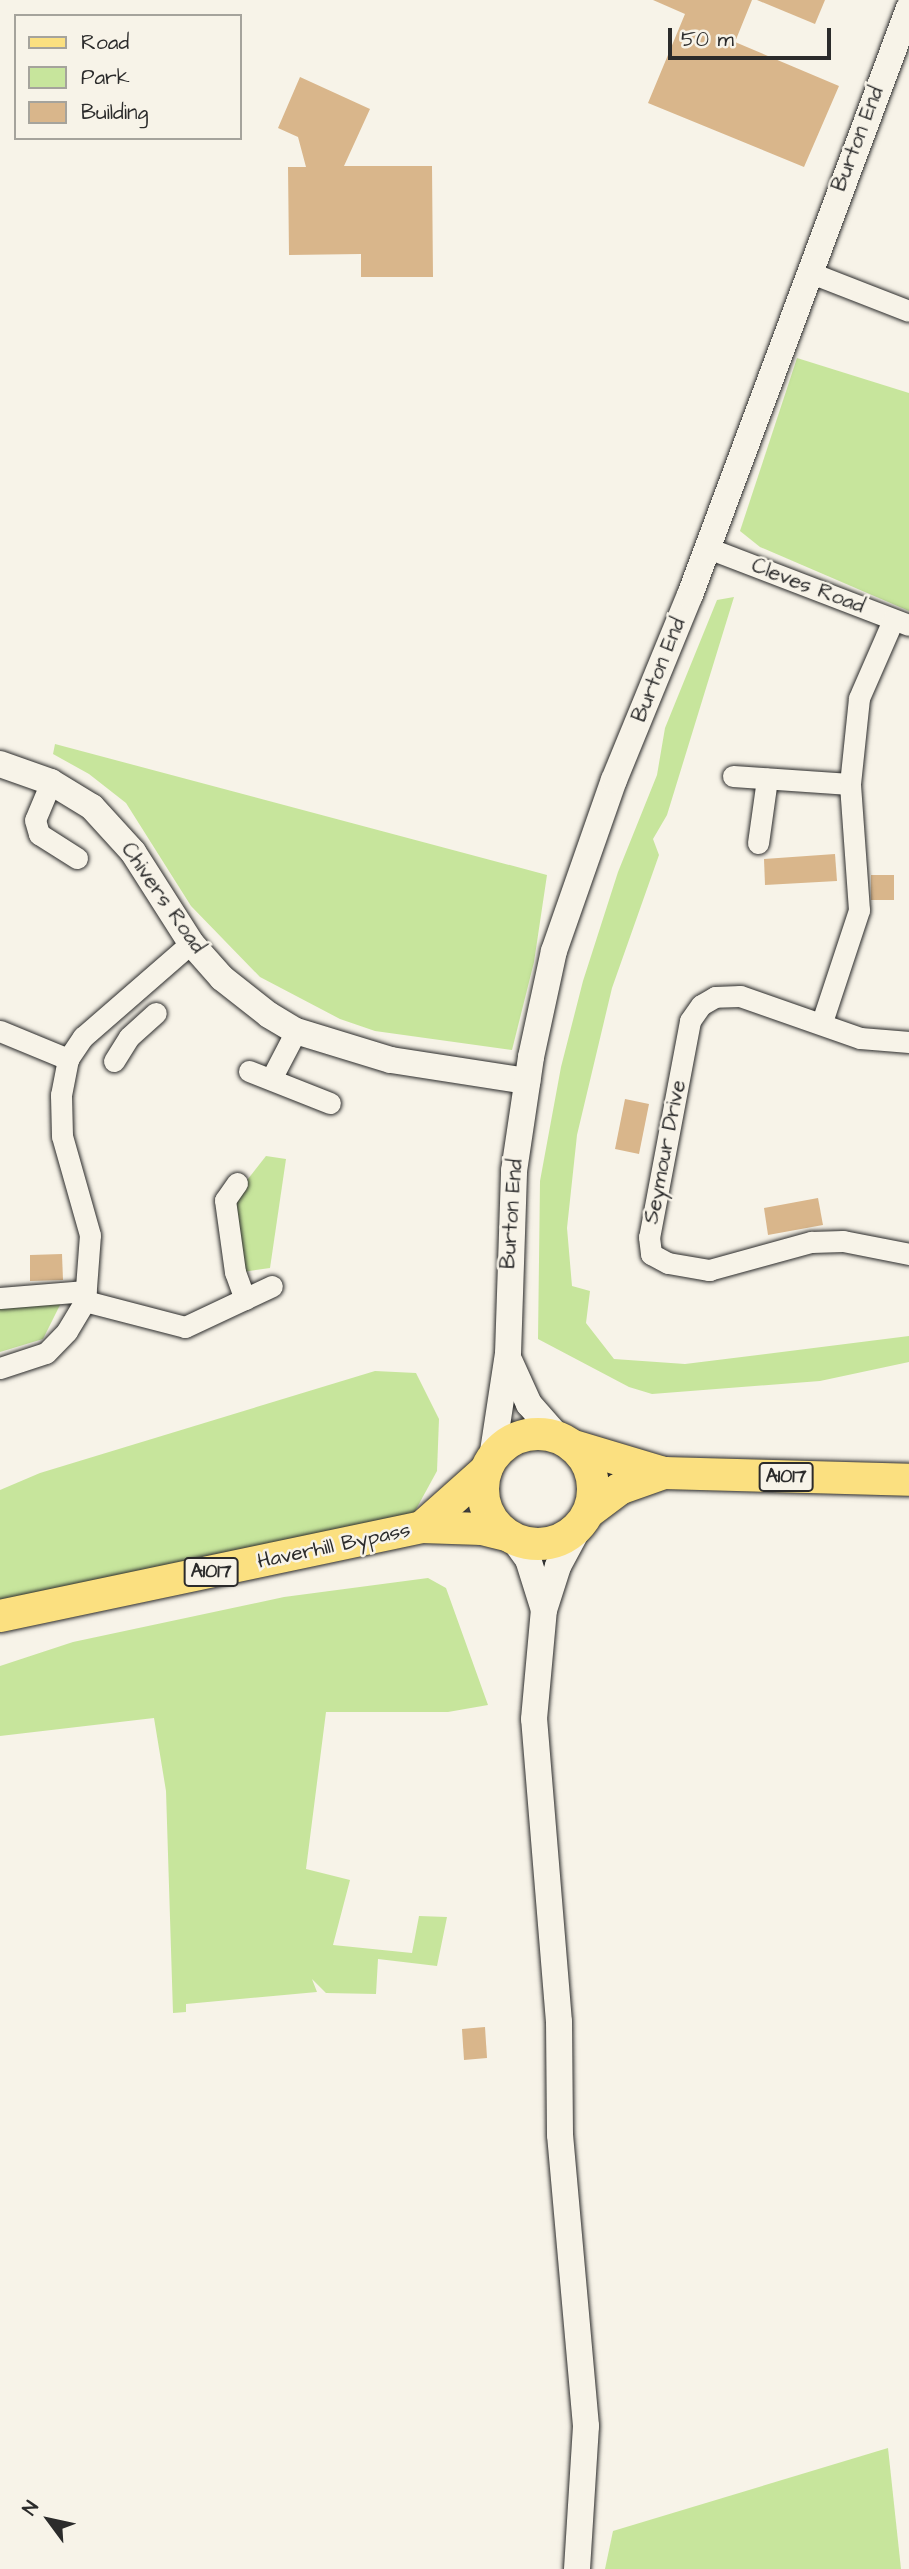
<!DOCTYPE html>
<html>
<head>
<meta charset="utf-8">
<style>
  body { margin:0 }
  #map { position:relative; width:909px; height:2569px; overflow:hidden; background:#f7f3e8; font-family:"Architects Daughter",sans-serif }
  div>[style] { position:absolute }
  .green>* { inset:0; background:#c7e59c }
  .building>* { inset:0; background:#d9b68b }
  .roads { filter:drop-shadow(0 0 2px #2b2b2b) drop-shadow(0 0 2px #2b2b2b) }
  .minor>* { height:21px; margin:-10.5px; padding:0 10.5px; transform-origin:10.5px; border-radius:10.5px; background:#f7f3e8 }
  .tertiary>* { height:26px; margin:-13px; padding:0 13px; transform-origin:13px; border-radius:13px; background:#f7f3e8 }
  .primary>* { height:32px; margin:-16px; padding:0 16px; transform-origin:16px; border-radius:16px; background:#fbe080 }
  .primary>.ring { margin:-16px; padding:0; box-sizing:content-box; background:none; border:32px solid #fbe080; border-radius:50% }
  span { translate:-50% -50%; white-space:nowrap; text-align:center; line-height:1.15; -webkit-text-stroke:5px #f7f3e8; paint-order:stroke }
  .shield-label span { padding:2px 5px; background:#f7f3e8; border:2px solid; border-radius:5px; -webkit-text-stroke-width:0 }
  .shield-label { font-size:19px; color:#2b2b2b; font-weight:700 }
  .street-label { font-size:21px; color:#2b2b2b }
  .legend { position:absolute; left:14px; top:14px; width:228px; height:126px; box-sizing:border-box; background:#f7f3e8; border:2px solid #a5a39c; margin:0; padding:9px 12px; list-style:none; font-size:21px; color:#2b2b2b }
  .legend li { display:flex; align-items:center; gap:14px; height:35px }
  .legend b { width:35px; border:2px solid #a5a39c }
  .north { position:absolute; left:14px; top:2485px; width:70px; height:70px; -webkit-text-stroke:5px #f7f3e8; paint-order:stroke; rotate:303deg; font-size:19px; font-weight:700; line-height:28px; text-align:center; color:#2b2b2b }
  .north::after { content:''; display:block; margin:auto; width:24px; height:32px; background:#2b2b2b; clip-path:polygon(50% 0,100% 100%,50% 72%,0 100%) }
  .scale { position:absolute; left:668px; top:28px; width:163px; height:32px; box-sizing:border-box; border:4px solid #2b2b2b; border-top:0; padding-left:9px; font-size:21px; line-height:24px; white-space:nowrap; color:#2b2b2b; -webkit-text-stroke:5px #f7f3e8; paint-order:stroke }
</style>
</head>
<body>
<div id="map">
  <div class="green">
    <i style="clip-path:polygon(797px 358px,909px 393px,909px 611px,760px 547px,740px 531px)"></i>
    <i style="clip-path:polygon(734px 597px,667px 815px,653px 839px,659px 855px,612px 988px,577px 1135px,567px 1228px,572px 1286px,590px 1291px,586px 1323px,614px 1359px,685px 1364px,909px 1336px,909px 1362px,820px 1381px,652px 1394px,629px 1387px,538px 1339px,540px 1181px,561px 1067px,583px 981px,618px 872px,657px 775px,665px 728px,717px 600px)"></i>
    <i style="clip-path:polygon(55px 744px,547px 875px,534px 962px,512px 1050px,375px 1031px,340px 1019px,260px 977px,191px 906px,126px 803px,89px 774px,53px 754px)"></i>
    <i style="clip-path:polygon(266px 1156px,286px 1159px,270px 1268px,243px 1272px,233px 1198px)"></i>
    <i style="clip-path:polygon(63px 1299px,43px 1339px,0 1352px,0 1304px)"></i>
    <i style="clip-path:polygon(375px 1371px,416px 1373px,439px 1419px,437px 1471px,414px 1513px,0 1602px,0 1490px,40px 1473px)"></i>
    <i style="clip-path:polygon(428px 1578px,446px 1588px,488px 1705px,448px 1712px,326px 1712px,306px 1869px,350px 1880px,333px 1945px,412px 1953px,419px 1916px,447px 1917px,437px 1966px,378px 1959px,376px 1994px,326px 1993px,312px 1979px,317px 1992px,186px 2004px,186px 2012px,173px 2013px,166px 1791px,154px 1718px,0 1736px,0 1666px,73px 1642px,284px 1597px)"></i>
    <i style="clip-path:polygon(888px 2448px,901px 2569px,605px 2569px,613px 2531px)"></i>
  </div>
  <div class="building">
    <i style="clip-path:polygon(653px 0,752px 0,735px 42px,839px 86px,804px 167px,648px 103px,685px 14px)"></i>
    <i style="clip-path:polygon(757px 0,825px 0,815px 24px)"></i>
    <i style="clip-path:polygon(300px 77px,370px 109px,344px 166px,432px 166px,433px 277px,361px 277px,361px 254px,289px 255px,288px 167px,306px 167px,298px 137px,278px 128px)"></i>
    <i style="clip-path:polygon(835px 854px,837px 881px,765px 885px,764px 859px)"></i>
    <i style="clip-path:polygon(871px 875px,894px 875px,894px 900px,871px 900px)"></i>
    <i style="clip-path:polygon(625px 1099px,649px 1104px,639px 1154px,615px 1149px)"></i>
    <i style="clip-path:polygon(818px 1198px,823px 1225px,768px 1235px,764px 1208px)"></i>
    <i style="clip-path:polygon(62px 1254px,63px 1280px,30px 1281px,30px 1255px)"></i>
    <i style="clip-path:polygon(485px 2027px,487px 2058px,464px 2060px,462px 2029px)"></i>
  </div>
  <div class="roads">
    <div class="minor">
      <i style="left:809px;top:272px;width:107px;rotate:21.3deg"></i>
      <i style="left:708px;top:548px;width:215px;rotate:21deg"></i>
      <i style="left:733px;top:776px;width:117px;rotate:3.9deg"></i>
      <i style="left:51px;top:782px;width:41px;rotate:112.8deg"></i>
      <i style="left:35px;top:820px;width:15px;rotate:74deg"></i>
      <i style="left:39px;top:834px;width:45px;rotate:32.3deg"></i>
      <i style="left:758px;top:843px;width:65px;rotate:-82deg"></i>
      <i style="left:822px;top:1022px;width:118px;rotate:-71.7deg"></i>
      <i style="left:859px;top:910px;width:126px;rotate:-94.1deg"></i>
      <i style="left:850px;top:784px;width:86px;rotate:-84deg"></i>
      <i style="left:859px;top:698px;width:85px;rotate:-66.4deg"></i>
      <i style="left:0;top:1031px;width:74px;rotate:22.4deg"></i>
      <i style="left:68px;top:1059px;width:27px;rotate:-56deg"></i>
      <i style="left:83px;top:1037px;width:143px;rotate:-41deg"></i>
      <i style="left:909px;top:1042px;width:49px;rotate:-175.3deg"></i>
      <i style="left:860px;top:1038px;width:127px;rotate:-160.7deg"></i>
      <i style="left:740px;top:996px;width:25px;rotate:178deg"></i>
      <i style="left:715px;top:997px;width:16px;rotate:150deg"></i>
      <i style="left:701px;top:1005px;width:19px;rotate:125deg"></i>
      <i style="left:690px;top:1021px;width:220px;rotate:100.7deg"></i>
      <i style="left:649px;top:1237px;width:17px;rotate:83deg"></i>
      <i style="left:651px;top:1254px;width:19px;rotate:28deg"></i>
      <i style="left:668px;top:1263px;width:42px;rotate:9.7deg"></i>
      <i style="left:709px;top:1270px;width:106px;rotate:-15.4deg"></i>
      <i style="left:811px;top:1242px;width:32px;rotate:-2deg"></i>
      <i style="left:843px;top:1241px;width:67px;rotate:11.1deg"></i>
      <i style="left:114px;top:1061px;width:28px;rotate:-58deg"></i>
      <i style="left:129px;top:1037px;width:36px;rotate:-42deg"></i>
      <i style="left:249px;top:1071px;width:87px;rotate:21.6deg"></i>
      <i style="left:271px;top:1079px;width:54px;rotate:-62.5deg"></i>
      <i style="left:237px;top:1183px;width:21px;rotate:125deg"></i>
      <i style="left:225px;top:1200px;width:73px;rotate:82.1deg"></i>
      <i style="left:235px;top:1272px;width:29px;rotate:70deg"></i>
      <i style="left:0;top:1298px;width:86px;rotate:-4.7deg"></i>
      <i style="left:85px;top:1301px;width:103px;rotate:14.6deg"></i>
      <i style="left:185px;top:1327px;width:96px;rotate:-25.2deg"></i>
      <i style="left:0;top:1368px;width:48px;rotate:-18.1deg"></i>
      <i style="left:46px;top:1353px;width:30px;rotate:-46deg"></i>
      <i style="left:67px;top:1331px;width:35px;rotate:-59deg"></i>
      <i style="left:85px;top:1301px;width:66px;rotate:-85.7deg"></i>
      <i style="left:90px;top:1235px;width:103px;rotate:-105.8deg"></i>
      <i style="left:62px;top:1136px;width:41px;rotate:-91.4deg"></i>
      <i style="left:61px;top:1095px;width:37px;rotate:-79deg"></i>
    </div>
    <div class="tertiary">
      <i style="left:0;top:764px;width:54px;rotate:19.4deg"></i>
      <i style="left:51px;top:782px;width:48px;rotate:31.4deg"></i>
      <i style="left:92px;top:807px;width:61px;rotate:47.7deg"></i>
      <i style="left:133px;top:852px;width:108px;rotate:57.5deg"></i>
      <i style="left:191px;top:943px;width:47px;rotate:48.5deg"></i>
      <i style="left:222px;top:978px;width:60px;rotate:38.2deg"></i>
      <i style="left:269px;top:1015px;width:31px;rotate:31deg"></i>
      <i style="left:296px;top:1031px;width:99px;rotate:17deg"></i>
      <i style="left:391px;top:1060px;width:138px;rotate:8.8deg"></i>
      <i style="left:510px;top:1362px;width:46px;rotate:65.7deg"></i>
      <i style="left:529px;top:1404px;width:44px;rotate:48.7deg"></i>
      <i style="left:492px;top:1458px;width:105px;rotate:-81.3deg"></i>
      <i style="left:508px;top:1354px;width:183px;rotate:-88.1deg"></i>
      <i style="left:514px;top:1171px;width:115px;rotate:-81.5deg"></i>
      <i style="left:531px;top:1057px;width:108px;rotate:-77.8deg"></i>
      <i style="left:554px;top:951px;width:181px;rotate:-70.7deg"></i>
      <i style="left:614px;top:780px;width:200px;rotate:-67.7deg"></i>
      <i style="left:690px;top:595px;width:627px;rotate:-69.54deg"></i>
      <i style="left:514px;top:1540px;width:24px;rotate:54deg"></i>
      <i style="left:528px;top:1559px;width:53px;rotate:72.6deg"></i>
      <i style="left:577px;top:2569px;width:143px;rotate:-86.4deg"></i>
      <i style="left:586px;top:2426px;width:292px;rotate:-95.1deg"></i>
      <i style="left:560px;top:2135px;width:113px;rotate:-90.5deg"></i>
      <i style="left:559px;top:2022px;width:304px;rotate:-94.7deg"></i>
      <i style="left:534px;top:1719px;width:109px;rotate:-84.8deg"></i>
      <i style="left:544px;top:1610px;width:46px;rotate:-72.3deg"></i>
      <i style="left:558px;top:1566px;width:44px;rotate:-61.7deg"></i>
    </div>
    <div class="primary">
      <i class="ring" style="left:483px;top:1434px;width:78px;height:78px"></i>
      <i style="left:574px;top:1446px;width:94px;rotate:16.7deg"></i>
      <i style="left:664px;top:1473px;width:245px;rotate:1.6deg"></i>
      <i style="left:589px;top:1512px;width:38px;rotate:-37deg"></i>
      <i style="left:619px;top:1489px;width:48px;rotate:-19.6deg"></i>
      <i style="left:422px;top:1527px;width:86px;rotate:-41.7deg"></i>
      <i style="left:0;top:1616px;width:431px;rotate:-11.9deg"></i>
      <i style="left:422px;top:1527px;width:60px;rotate:1.9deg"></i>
      <i style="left:482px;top:1529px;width:25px;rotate:14deg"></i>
    </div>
  </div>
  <div class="shield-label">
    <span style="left:786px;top:1477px">A1017</span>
    <span style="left:211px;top:1572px">A1017</span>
  </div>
  <div class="street-label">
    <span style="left:858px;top:139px;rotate:-69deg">Burton End</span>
    <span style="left:808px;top:586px;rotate:21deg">Cleves Road</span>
    <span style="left:659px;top:670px;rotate:-68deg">Burton End</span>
    <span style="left:163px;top:898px;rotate:55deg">Chivers Road</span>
    <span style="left:665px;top:1152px;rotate:-79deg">Seymour Drive</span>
    <span style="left:512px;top:1214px;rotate:-86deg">Burton End</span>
    <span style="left:334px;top:1546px;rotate:-12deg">Haverhill Bypass</span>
  </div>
  <ul class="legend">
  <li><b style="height:9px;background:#fbe080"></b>Road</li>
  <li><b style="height:19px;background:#c7e59c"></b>Park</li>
  <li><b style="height:19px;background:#d9b68b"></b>Building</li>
  </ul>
  <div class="north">N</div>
  <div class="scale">50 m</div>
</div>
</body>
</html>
